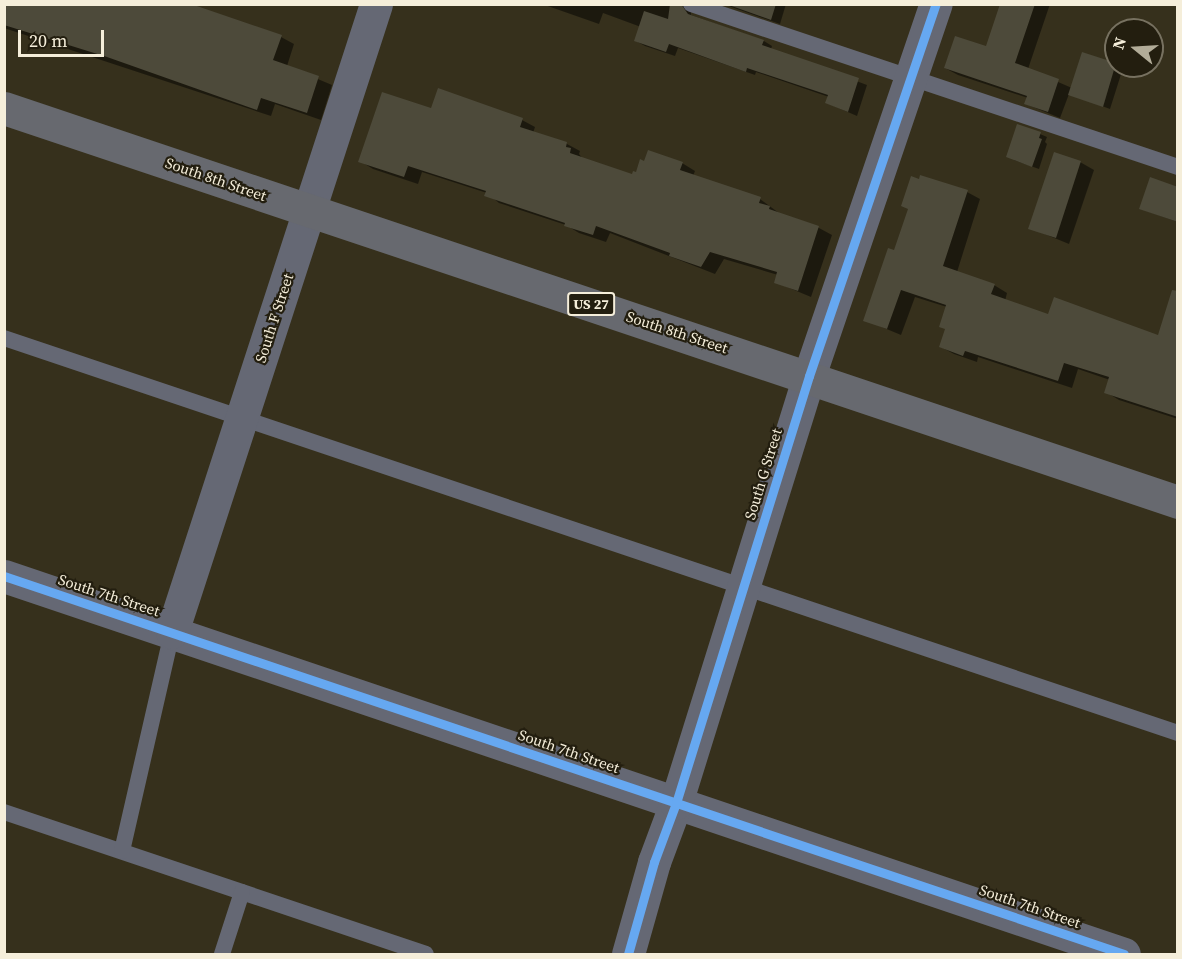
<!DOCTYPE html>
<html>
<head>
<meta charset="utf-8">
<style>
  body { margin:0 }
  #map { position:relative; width:1182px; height:959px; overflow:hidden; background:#36301c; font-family:"Source Serif 4",serif }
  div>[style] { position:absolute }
  .shadow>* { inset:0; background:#0007 }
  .building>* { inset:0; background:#4d4a3a }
  .service>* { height:16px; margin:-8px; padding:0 8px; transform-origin:8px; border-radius:8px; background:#656874 }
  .minor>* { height:33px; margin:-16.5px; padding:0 16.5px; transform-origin:16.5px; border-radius:16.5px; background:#656874 }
  .trunk>* { height:33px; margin:-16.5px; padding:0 16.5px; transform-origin:16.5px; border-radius:16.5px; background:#67696f }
  .cycleway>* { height:9px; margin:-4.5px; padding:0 4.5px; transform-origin:4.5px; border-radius:4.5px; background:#66a8f1 }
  span { translate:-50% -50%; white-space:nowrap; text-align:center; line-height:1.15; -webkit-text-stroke:4.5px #231e0f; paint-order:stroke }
  .shield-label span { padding:2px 4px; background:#231e0f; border:2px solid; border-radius:4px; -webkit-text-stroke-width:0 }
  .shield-label { font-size:14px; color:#f5eeda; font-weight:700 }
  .street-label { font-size:15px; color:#f5eeda }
  .frame { position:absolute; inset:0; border:6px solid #f5eeda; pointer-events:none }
  .north { position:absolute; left:1104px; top:18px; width:60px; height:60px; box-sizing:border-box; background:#231e0f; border:2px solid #777160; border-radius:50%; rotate:288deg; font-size:16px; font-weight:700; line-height:24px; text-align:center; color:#f5eeda }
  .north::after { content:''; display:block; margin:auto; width:21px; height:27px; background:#b2ac98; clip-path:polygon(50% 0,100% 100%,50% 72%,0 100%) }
  .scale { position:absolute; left:18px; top:30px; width:86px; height:27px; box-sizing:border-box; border:3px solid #f5eeda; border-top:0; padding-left:8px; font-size:18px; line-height:21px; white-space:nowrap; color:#f5eeda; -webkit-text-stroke:4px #231e0f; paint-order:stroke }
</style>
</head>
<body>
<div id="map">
  <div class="shadow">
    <i style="clip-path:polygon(4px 4px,281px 37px,294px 44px,287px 66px,332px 85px,321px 120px,275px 104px,271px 116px,4px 28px)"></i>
    <i style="clip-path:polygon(542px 4px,691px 4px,691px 15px,764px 41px,772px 46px,771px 49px,867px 85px,857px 116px,827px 103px,829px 97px,756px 72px,755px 75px,678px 48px,675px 56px,645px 46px,636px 41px,641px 27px,603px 13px,599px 24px)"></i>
    <i style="clip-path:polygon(723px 4px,786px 4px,780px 24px)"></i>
    <i style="clip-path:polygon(1002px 4px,1050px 4px,1028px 69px,1072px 88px,1083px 53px,1123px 68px,1110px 109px,1069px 94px,1060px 118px,1026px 104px,1028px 98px,958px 75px,945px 68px,987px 48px)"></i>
    <i style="clip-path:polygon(439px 90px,522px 120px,535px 127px,533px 133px,567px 144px,580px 151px,579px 154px,583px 159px,633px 176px,682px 163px,695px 171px,693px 176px,760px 199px,783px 216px,819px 228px,832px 235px,811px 297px,775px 282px,778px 275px,724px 259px,715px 274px,610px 233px,606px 242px,579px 233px,566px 225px,499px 203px,487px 193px,422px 172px,418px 184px,373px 169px,360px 161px,432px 110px)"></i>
    <i style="clip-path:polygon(1040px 134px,1047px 137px,1045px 142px,1047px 144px,1039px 169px,1014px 160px)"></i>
    <i style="clip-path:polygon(1080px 162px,1094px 170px,1069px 244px,1030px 228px)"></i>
    <i style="clip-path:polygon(1178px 188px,1178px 222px,1141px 209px)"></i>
    <i style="clip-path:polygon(967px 192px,980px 199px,957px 272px,994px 285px,1007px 293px,1005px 301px,1049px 316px,1159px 337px,1178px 325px,1178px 419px,1119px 400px,1106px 392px,1110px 380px,1078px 369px,1072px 388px,978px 357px,977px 362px,954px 354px,941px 347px,946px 330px,947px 307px,915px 297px,901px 335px,865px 320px,895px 252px)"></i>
  </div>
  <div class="building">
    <i style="clip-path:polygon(4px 4px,191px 4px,282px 35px,273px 60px,319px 76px,307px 113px,261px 98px,257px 110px,107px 57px,4px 25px)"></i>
    <i style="clip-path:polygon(670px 4px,681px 4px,688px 14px,764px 40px,762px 45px,859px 78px,848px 112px,825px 103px,828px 95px,747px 68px,746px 72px,669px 44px,666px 52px,634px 41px,644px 11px,668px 19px)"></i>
    <i style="clip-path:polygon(726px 4px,776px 4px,771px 20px)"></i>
    <i style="clip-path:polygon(1000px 4px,1035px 4px,1015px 63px,1059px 79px,1048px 112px,1024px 104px,1027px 96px,944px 68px,955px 36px,986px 46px)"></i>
    <i style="clip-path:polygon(1082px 52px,1116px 63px,1103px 107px,1068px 95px)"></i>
    <i style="clip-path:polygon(438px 88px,523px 118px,520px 127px,567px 142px,566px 147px,571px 148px,570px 153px,632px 174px,633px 171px,636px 172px,640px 159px,644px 161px,648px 150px,683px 162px,680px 170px,761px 197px,759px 203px,770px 206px,769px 209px,819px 226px,798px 291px,774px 283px,777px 272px,710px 252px,701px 267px,669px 256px,670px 253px,596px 226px,593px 235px,564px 226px,565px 223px,484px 196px,486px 191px,408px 166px,404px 177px,358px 162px,382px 92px,431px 108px)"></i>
    <i style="clip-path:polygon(1017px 124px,1041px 132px,1039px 138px,1042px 139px,1032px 167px,1006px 157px)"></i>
    <i style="clip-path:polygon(1054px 152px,1081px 161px,1056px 238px,1028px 229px)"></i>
    <i style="clip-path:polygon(920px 175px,968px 190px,943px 266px,995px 284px,991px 294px,1048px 314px,1054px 297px,1158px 335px,1172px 290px,1178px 291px,1178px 417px,1104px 393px,1109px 377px,1064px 363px,1058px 381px,965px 351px,963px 356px,939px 347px,945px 329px,939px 327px,946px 305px,901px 290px,887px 329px,863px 321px,888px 248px,894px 250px,908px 209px,901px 206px,911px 176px,919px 179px)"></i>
    <i style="clip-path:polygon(1150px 177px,1178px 187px,1178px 222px,1139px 209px)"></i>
  </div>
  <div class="service">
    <i style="left:691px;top:4px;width:514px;rotate:18.51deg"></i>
    <i style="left:4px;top:338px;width:1239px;rotate:18.6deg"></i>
    <i style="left:4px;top:812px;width:445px;rotate:18.6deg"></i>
    <i style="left:122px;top:851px;width:225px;rotate:-77.1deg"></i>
    <i style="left:222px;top:954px;width:65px;rotate:-72.1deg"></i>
  </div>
  <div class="minor">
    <i style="left:4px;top:576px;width:1182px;rotate:18.65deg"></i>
    <i style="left:172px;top:632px;width:660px;rotate:-72deg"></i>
    <i style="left:628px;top:954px;width:96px;rotate:-74.2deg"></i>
    <i style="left:654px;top:862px;width:63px;rotate:-69.6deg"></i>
    <i style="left:676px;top:803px;width:447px;rotate:-72.7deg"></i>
    <i style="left:809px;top:376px;width:393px;rotate:-71.2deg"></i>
  </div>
  <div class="trunk">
    <i style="left:4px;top:108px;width:1238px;rotate:18.55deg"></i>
  </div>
  <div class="cycleway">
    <i style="left:4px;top:576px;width:1182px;rotate:18.65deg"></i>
    <i style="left:628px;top:954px;width:96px;rotate:-74.2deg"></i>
    <i style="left:654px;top:862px;width:63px;rotate:-69.6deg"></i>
    <i style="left:676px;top:803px;width:447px;rotate:-72.7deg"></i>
    <i style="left:809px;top:376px;width:393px;rotate:-71.2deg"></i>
  </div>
  <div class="shield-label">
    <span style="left:591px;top:304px">US 27</span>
  </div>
  <div class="street-label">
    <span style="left:216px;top:179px;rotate:19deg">South 8th Street</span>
    <span style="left:274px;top:318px;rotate:-72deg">South F Street</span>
    <span style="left:677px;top:332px;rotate:18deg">South 8th Street</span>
    <span style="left:763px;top:474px;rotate:-73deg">South G Street</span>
    <span style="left:109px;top:595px;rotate:18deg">South 7th Street</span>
    <span style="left:569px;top:751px;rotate:19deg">South 7th Street</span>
    <span style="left:1030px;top:906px;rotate:19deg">South 7th Street</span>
  </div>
  <div class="frame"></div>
  <div class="north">N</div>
  <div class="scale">20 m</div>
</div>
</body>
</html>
